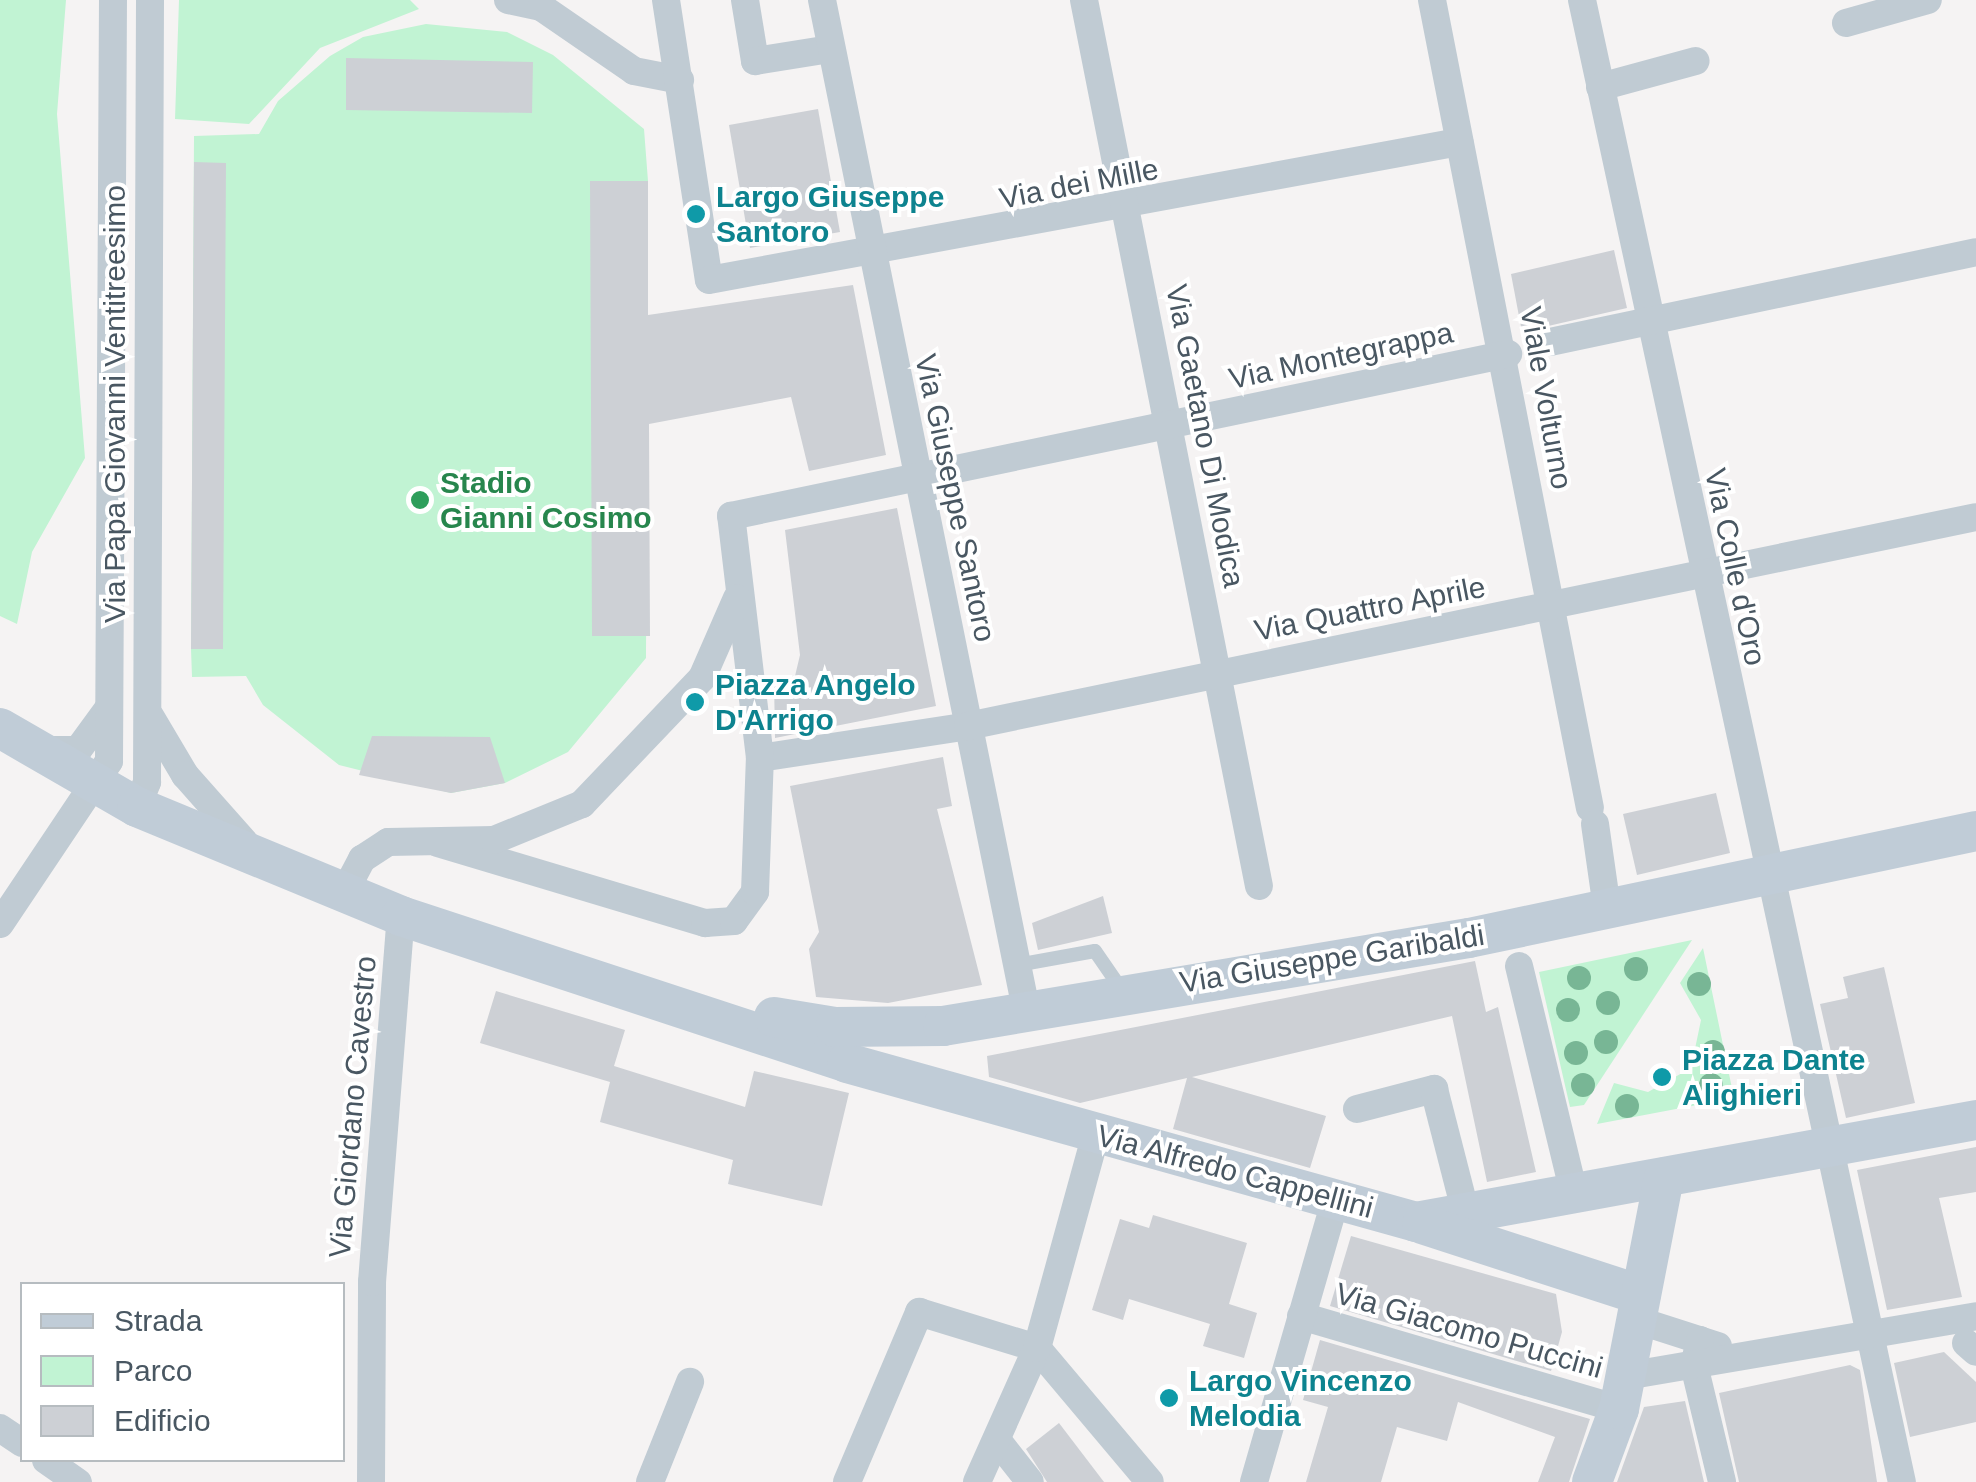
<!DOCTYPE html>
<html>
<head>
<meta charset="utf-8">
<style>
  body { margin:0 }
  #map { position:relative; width:1976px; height:1482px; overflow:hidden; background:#f5f3f3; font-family:Arial,sans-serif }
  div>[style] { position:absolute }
  .green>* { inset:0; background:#c1f3d3 }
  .building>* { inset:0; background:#cdd0d5 }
  .lane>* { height:14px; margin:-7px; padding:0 7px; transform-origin:7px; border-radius:7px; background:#c0cbd3 }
  .street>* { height:28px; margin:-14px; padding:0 14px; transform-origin:14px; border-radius:14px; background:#c0cbd3 }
  .secondary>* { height:40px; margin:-20px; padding:0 20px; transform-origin:20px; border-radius:20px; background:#c0ccd7 }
  .trees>* { width:24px; height:24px; margin:-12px; border-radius:50%; background:#78b695 }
  .dots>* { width:28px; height:28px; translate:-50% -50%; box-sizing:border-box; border:5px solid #fff; border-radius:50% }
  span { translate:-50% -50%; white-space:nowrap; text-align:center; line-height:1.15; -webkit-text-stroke:8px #fff; paint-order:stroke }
  .street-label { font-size:30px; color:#495762 }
  .culture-label { font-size:30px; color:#0d838f; font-weight:700 }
  .left { translate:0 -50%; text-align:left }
  .leisure-label { font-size:30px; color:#27864d; font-weight:700 }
  .legend { position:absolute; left:20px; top:1282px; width:325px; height:180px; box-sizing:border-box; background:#fff; border:2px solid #b6bcc0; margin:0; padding:12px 18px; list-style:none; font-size:30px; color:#495762 }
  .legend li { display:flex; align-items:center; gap:20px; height:50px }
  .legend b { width:50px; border:2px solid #b6bcc0 }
</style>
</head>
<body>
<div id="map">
  <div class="green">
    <i style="clip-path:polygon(0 0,66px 0,57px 114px,85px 458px,32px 552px,17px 624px,0 616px)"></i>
    <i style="clip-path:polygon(179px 0,410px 0,419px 9px,320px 48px,249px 124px,175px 119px)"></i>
    <i style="clip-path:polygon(426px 24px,507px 32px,553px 55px,644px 129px,648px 181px,646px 658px,568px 752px,505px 783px,451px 793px,339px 765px,263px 705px,246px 676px,192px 677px,191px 649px,194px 136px,259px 134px,278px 101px,330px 56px,363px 37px)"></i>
    <i style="clip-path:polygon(1692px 940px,1584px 1105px,1570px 1107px,1539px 972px)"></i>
    <i style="clip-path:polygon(1703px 948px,1734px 1098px,1597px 1124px,1614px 1083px,1648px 1092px,1691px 1068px,1701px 1020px,1680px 983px)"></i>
  </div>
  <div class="building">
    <i style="clip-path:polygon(346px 58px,533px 62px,532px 113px,346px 110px)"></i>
    <i style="clip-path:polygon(818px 109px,840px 232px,750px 248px,729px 125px)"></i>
    <i style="clip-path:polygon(194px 162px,226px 163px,223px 649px,191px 649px)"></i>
    <i style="clip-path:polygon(590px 181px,648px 181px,648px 315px,853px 285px,886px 455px,809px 471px,791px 397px,649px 424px,650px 636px,592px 636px)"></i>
    <i style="clip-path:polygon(1614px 250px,1627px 308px,1522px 332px,1511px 274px)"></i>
    <i style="clip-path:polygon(897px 508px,936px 706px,775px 738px,774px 680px,795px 676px,800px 655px,785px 530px)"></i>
    <i style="clip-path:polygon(372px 736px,490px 737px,505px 783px,451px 793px,359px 775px)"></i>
    <i style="clip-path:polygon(943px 757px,952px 806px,937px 809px,982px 985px,888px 1003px,816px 997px,809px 949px,819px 932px,790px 786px)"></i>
    <i style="clip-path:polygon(1716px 793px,1730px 853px,1637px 875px,1623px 814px)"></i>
    <i style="clip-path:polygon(1103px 896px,1112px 933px,1038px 950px,1032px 923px)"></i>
    <i style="clip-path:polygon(1475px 961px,1486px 1012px,1498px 1007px,1536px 1172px,1487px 1182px,1452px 1016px,1192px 1077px,1326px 1116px,1310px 1168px,1173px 1129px,1187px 1078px,1080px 1103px,989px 1077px,987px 1056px)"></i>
    <i style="clip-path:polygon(1884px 967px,1915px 1103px,1846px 1118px,1820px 1004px,1848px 998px,1843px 977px)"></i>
    <i style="clip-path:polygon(496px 991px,625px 1030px,614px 1066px,745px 1107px,754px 1071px,849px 1093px,822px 1206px,728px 1184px,733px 1160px,600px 1122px,610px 1082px,480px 1043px)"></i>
    <i style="clip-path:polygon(1976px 1147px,1976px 1192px,1939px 1198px,1962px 1297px,1887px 1310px,1857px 1170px)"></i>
    <i style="clip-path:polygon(1153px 1215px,1247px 1243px,1229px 1304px,1257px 1313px,1244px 1358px,1203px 1346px,1210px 1324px,1129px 1299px,1123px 1320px,1092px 1310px,1120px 1219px,1149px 1228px)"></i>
    <i style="clip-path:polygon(1351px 1236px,1556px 1294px,1562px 1332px,1551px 1371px,1330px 1306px)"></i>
    <i style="clip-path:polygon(1320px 1340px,1590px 1419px,1569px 1482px,1538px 1482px,1555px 1437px,1458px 1402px,1447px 1441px,1397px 1427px,1381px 1482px,1306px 1482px,1328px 1407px,1303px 1400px)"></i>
    <i style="clip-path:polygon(1944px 1352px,1976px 1382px,1976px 1422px,1910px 1437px,1894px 1363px)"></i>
    <i style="clip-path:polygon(1850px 1365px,1860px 1370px,1877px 1482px,1739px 1482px,1719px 1393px)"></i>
    <i style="clip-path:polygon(1685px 1401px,1704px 1482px,1617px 1482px,1644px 1407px)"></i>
    <i style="clip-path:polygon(1059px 1423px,1104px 1482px,1047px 1482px,1026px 1449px)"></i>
  </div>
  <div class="lane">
    <i style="left:1017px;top:965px;width:79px;rotate:-10.2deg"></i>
    <i style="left:1095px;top:951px;width:51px;rotate:55.4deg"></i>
  </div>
  <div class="street">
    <i style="left:508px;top:0;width:34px;rotate:12deg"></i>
    <i style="left:541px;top:7px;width:113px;rotate:34.5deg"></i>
    <i style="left:634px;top:71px;width:47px;rotate:11.1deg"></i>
    <i style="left:666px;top:0;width:283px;rotate:81.3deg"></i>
    <i style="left:709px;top:280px;width:763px;rotate:-10.43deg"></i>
    <i style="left:745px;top:0;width:62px;rotate:80.7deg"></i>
    <i style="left:755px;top:61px;width:76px;rotate:-9.1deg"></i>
    <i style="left:822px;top:0;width:1029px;rotate:78.57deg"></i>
    <i style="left:1084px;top:0;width:903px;rotate:78.83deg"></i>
    <i style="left:1432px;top:0;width:823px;rotate:78.94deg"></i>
    <i style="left:1582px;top:0;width:1516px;rotate:77.82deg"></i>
    <i style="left:1846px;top:23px;width:85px;rotate:-15.7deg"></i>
    <i style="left:1600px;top:87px;width:99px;rotate:-15.2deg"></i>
    <i style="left:1550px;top:342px;width:435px;rotate:-11.9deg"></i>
    <i style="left:150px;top:716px;width:69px;rotate:59.3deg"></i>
    <i style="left:185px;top:775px;width:92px;rotate:48.5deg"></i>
    <i style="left:44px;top:750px;width:34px"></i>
    <i style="left:78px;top:750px;width:51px;rotate:-53.8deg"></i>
    <i style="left:760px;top:758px;width:210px;rotate:-8.7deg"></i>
    <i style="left:968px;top:726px;width:1029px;rotate:-11.71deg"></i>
    <i style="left:137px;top:807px;width:27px;rotate:-68deg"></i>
    <i style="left:147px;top:782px;width:782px;rotate:-89.78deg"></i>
    <i style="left:1595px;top:824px;width:85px;rotate:81.9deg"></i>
    <i style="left:438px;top:843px;width:279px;rotate:16.7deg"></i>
    <i style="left:705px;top:923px;width:29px;rotate:-4deg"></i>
    <i style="left:734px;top:921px;width:36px;rotate:-54deg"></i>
    <i style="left:755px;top:892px;width:134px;rotate:-87.9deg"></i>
    <i style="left:760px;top:758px;width:244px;rotate:-96.8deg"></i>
    <i style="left:731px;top:516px;width:794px;rotate:-11.78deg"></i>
    <i style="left:343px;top:895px;width:41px;rotate:-62.2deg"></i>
    <i style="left:362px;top:859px;width:31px;rotate:-33deg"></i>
    <i style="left:388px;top:842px;width:106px;rotate:-1.1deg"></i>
    <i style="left:494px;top:840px;width:95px;rotate:-22.2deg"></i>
    <i style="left:582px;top:804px;width:174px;rotate:-46.4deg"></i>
    <i style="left:702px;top:678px;width:87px;rotate:-66.4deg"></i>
    <i style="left:0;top:924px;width:196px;rotate:-56.2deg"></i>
    <i style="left:109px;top:761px;width:761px;rotate:-89.7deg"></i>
    <i style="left:1519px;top:966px;width:234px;rotate:76.4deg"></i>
    <i style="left:1357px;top:1109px;width:80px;rotate:-14.6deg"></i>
    <i style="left:1434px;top:1089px;width:129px;rotate:75.6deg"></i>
    <i style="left:1301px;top:1316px;width:331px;rotate:16.3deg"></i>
    <i style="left:1637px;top:1320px;width:85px;rotate:17.8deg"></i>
    <i style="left:1700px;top:1340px;width:26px;rotate:103deg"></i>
    <i style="left:1694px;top:1365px;width:120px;rotate:76.5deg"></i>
    <i style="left:1966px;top:1343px;width:13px;rotate:42deg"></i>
    <i style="left:1037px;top:1348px;width:175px;rotate:49.9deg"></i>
    <i style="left:1626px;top:1376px;width:355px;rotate:-9.7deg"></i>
    <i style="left:0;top:1428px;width:27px;rotate:34deg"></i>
    <i style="left:997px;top:1440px;width:53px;rotate:51.8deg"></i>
    <i style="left:46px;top:1460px;width:39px;rotate:35deg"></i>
    <i style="left:371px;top:1482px;width:200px;rotate:-89.7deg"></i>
    <i style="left:372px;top:1282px;width:367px;rotate:-85.5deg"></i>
    <i style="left:650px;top:1482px;width:108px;rotate:-68.2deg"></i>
    <i style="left:847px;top:1482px;width:185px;rotate:-67deg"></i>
    <i style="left:919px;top:1312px;width:123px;rotate:17deg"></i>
    <i style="left:977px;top:1482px;width:147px;rotate:-65.9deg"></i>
    <i style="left:1037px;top:1348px;width:222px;rotate:-74.6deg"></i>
    <i style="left:1254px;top:1482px;width:292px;rotate:-73.9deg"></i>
  </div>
  <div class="secondary">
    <i style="left:0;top:728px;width:158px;rotate:30deg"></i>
    <i style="left:137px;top:807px;width:286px;rotate:22.4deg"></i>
    <i style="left:401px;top:916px;width:470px;rotate:18.2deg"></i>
    <i style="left:847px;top:1063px;width:591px;rotate:15.61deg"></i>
    <i style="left:1416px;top:1222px;width:569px;rotate:-10.32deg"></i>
    <i style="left:774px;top:1017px;width:62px;rotate:9.3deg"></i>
    <i style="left:835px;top:1027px;width:108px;rotate:-0.5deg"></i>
    <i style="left:943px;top:1026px;width:533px;rotate:-9.5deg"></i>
    <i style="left:1469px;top:938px;width:518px;rotate:-11.92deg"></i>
    <i style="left:1422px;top:1224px;width:230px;rotate:18deg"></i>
    <i style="left:1592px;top:1482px;width:78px;rotate:-69.7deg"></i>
    <i style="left:1619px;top:1409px;width:236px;rotate:-79deg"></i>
  </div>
  <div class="trees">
    <i style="left:1636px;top:969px"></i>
    <i style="left:1579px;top:978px"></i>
    <i style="left:1699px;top:984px"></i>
    <i style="left:1608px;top:1003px"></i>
    <i style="left:1568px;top:1010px"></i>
    <i style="left:1606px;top:1042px"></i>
    <i style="left:1713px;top:1052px"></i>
    <i style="left:1576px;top:1053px"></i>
    <i style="left:1583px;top:1085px"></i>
    <i style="left:1711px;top:1085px"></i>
    <i style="left:1627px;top:1106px"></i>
  </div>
  <div class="dots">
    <i style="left:696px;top:214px;background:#0f9aa8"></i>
    <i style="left:420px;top:500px;background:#2e9e5b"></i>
    <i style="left:695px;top:702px;background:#0f9aa8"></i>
    <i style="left:1662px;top:1077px;background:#0f9aa8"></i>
    <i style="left:1169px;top:1398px;background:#0f9aa8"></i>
  </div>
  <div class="street-label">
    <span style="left:1079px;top:184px;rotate:-11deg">Via dei Mille</span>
    <span style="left:1341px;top:356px;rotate:-12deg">Via Montegrappa</span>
    <span style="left:1546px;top:398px;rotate:80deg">Viale Volturno</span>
    <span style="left:115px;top:404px;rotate:-90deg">Via Papa Giovanni Ventitreesimo</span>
    <span style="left:1205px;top:436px;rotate:79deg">Via Gaetano Di Modica</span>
    <span style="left:955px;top:498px;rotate:78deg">Via Giuseppe Santoro</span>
    <span style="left:1735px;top:567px;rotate:78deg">Via Colle d'Oro</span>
    <span style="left:1370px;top:609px;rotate:-11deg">Via Quattro Aprile</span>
    <span style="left:1332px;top:959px;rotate:-9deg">Via Giuseppe Garibaldi</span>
    <span style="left:353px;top:1107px;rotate:-85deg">Via Giordano Cavestro</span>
    <span style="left:1235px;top:1172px;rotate:15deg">Via Alfredo Cappellini</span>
    <span style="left:1469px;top:1331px;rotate:16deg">Via Giacomo Puccini</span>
  </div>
  <div class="culture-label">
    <span class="left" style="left:716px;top:214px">Largo Giuseppe<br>Santoro</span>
    <span class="left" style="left:715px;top:702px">Piazza Angelo<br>D'Arrigo</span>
    <span class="left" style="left:1682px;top:1077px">Piazza Dante<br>Alighieri</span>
    <span class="left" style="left:1189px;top:1398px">Largo Vincenzo<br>Melodia</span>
  </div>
  <div class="leisure-label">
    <span class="left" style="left:440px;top:500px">Stadio<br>Gianni Cosimo</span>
  </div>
  <ul class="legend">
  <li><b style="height:12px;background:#c0ccd7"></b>Strada</li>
  <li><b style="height:28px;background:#c1f3d3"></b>Parco</li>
  <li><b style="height:28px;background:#cdd0d5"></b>Edificio</li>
  </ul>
</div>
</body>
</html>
